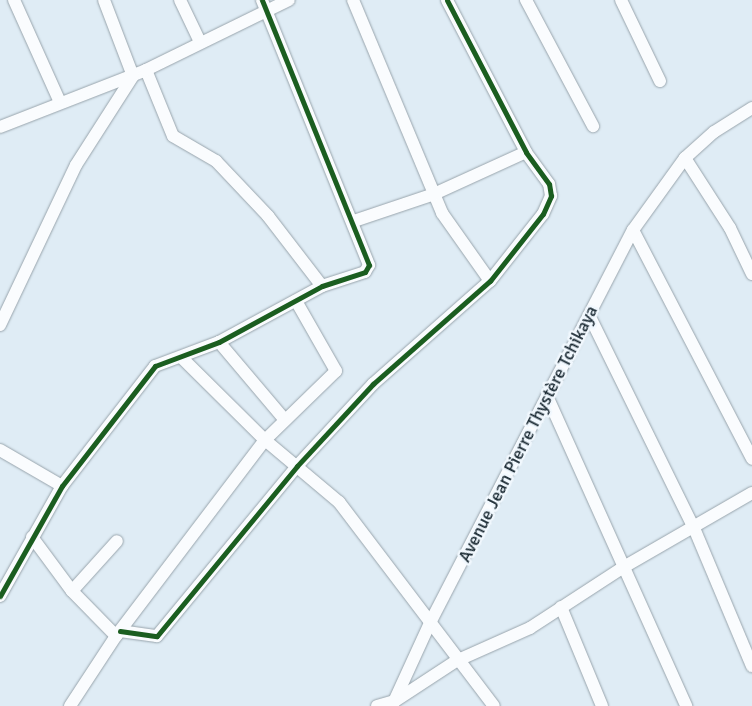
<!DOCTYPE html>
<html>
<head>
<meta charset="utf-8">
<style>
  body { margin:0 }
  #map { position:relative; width:752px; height:706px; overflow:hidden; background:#dfecf5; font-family:Signika,sans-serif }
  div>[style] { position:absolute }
  .roads { filter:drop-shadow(0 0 1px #98a4ac) drop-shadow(0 0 1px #98a4ac) }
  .minor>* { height:12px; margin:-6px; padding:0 6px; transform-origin:6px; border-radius:6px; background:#fafcfe }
  .cycleway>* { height:5px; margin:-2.5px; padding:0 2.5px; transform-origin:2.5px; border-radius:2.5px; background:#1b5e20 }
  span { translate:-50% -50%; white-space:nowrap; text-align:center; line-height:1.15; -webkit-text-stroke:5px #f1f8fe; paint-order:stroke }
  .street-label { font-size:18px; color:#1a2932 }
</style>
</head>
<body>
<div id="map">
  <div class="roads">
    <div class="minor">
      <i style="left:14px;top:0;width:110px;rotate:65.8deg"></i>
      <i style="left:180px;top:0;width:47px;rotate:64.5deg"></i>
      <i style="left:353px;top:0;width:231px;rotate:67.3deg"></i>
      <i style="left:442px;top:213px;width:83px;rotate:54.8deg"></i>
      <i style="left:526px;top:0;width:143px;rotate:62deg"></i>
      <i style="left:621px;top:0;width:90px;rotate:64.3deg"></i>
      <i style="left:146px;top:70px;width:71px;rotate:67.8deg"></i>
      <i style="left:173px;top:136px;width:50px;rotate:30.2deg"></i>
      <i style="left:216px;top:161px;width:76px;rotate:46.6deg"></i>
      <i style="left:268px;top:216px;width:88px;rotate:52.4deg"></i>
      <i style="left:0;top:127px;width:157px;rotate:-21.3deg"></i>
      <i style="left:146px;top:70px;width:159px;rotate:-26.1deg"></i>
      <i style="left:685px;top:158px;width:83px;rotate:57.3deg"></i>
      <i style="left:730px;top:228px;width:51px;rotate:64.4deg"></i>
      <i style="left:354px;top:221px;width:84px;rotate:-18.6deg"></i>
      <i style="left:434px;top:194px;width:101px;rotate:-24.5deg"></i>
      <i style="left:633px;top:230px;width:258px;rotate:62.5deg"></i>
      <i style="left:589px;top:315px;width:237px;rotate:63.8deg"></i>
      <i style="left:694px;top:528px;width:150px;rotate:67.2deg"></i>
      <i style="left:0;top:325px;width:177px;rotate:-64.6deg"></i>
      <i style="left:76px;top:165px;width:106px;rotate:-57.4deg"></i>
      <i style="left:133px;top:76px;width:81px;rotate:-110.9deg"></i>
      <i style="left:219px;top:342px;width:102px;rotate:49.8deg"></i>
      <i style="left:181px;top:357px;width:118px;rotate:44.7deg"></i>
      <i style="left:265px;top:440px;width:97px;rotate:40deg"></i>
      <i style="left:339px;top:502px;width:256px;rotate:52.8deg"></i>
      <i style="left:547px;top:396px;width:340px;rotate:65.8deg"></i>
      <i style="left:0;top:450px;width:72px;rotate:30.1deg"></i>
      <i style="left:32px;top:537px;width:67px;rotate:53.5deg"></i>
      <i style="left:72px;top:591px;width:63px;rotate:45.6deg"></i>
      <i style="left:72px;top:591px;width:67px;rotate:-48deg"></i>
      <i style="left:0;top:596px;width:126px;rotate:-60.6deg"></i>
      <i style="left:62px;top:486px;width:152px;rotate:-52.2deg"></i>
      <i style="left:155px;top:366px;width:68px;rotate:-20.6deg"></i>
      <i style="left:219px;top:342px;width:117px;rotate:-28.5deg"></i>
      <i style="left:322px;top:286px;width:45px;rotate:-18deg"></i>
      <i style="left:365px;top:272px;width:8px;rotate:-60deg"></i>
      <i style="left:369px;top:265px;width:286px;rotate:-112deg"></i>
      <i style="left:561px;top:607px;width:107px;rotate:67.5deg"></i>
      <i style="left:120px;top:631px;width:37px;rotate:8deg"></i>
      <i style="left:157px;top:636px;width:220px;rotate:-50.5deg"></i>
      <i style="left:297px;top:466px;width:112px;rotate:-47.2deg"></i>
      <i style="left:373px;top:384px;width:156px;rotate:-41.4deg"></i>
      <i style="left:490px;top:281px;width:85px;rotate:-51.7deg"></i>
      <i style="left:543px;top:214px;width:20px;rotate:-66deg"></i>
      <i style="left:551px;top:196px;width:12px;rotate:-99deg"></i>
      <i style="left:549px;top:184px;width:39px;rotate:-126deg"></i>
      <i style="left:526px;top:152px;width:171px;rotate:-117.5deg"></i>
      <i style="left:70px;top:706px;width:84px;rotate:-56.7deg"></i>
      <i style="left:116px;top:636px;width:246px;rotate:-52.8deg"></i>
      <i style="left:265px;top:440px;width:99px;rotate:-44.2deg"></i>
      <i style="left:336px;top:371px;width:81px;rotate:-119.7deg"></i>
      <i style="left:377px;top:706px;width:19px;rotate:-16deg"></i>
      <i style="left:395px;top:701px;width:73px;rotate:-33.3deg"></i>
      <i style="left:456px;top:661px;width:81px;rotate:-24deg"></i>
      <i style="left:530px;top:628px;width:110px;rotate:-33.1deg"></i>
      <i style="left:622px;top:568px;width:150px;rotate:-30deg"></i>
      <i style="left:392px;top:706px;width:94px;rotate:-65.4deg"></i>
      <i style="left:431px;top:621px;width:440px;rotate:-62.7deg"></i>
      <i style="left:633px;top:230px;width:89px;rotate:-54.2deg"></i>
      <i style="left:685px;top:158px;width:39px;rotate:-42deg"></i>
      <i style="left:714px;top:132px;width:45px;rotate:-32.3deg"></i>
    </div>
  </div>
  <div class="cycleway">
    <i style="left:0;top:596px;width:126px;rotate:-60.6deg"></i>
    <i style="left:62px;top:486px;width:152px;rotate:-52.2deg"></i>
    <i style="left:155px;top:366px;width:68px;rotate:-20.6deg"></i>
    <i style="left:219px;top:342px;width:117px;rotate:-28.5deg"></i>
    <i style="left:322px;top:286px;width:45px;rotate:-18deg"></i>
    <i style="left:365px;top:272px;width:8px;rotate:-60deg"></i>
    <i style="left:369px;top:265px;width:286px;rotate:-112deg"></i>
    <i style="left:120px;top:631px;width:37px;rotate:8deg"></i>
    <i style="left:157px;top:636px;width:220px;rotate:-50.5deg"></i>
    <i style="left:297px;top:466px;width:112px;rotate:-47.2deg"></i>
    <i style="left:373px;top:384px;width:156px;rotate:-41.4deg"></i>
    <i style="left:490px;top:281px;width:85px;rotate:-51.7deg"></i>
    <i style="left:543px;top:214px;width:20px;rotate:-66deg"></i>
    <i style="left:551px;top:196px;width:12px;rotate:-99deg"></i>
    <i style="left:549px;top:184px;width:39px;rotate:-126deg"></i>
    <i style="left:526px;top:152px;width:171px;rotate:-117.5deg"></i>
  </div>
  <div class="street-label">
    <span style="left:528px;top:434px;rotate:-63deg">Avenue Jean Pierre Thystère Tchikaya</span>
  </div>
</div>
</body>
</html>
